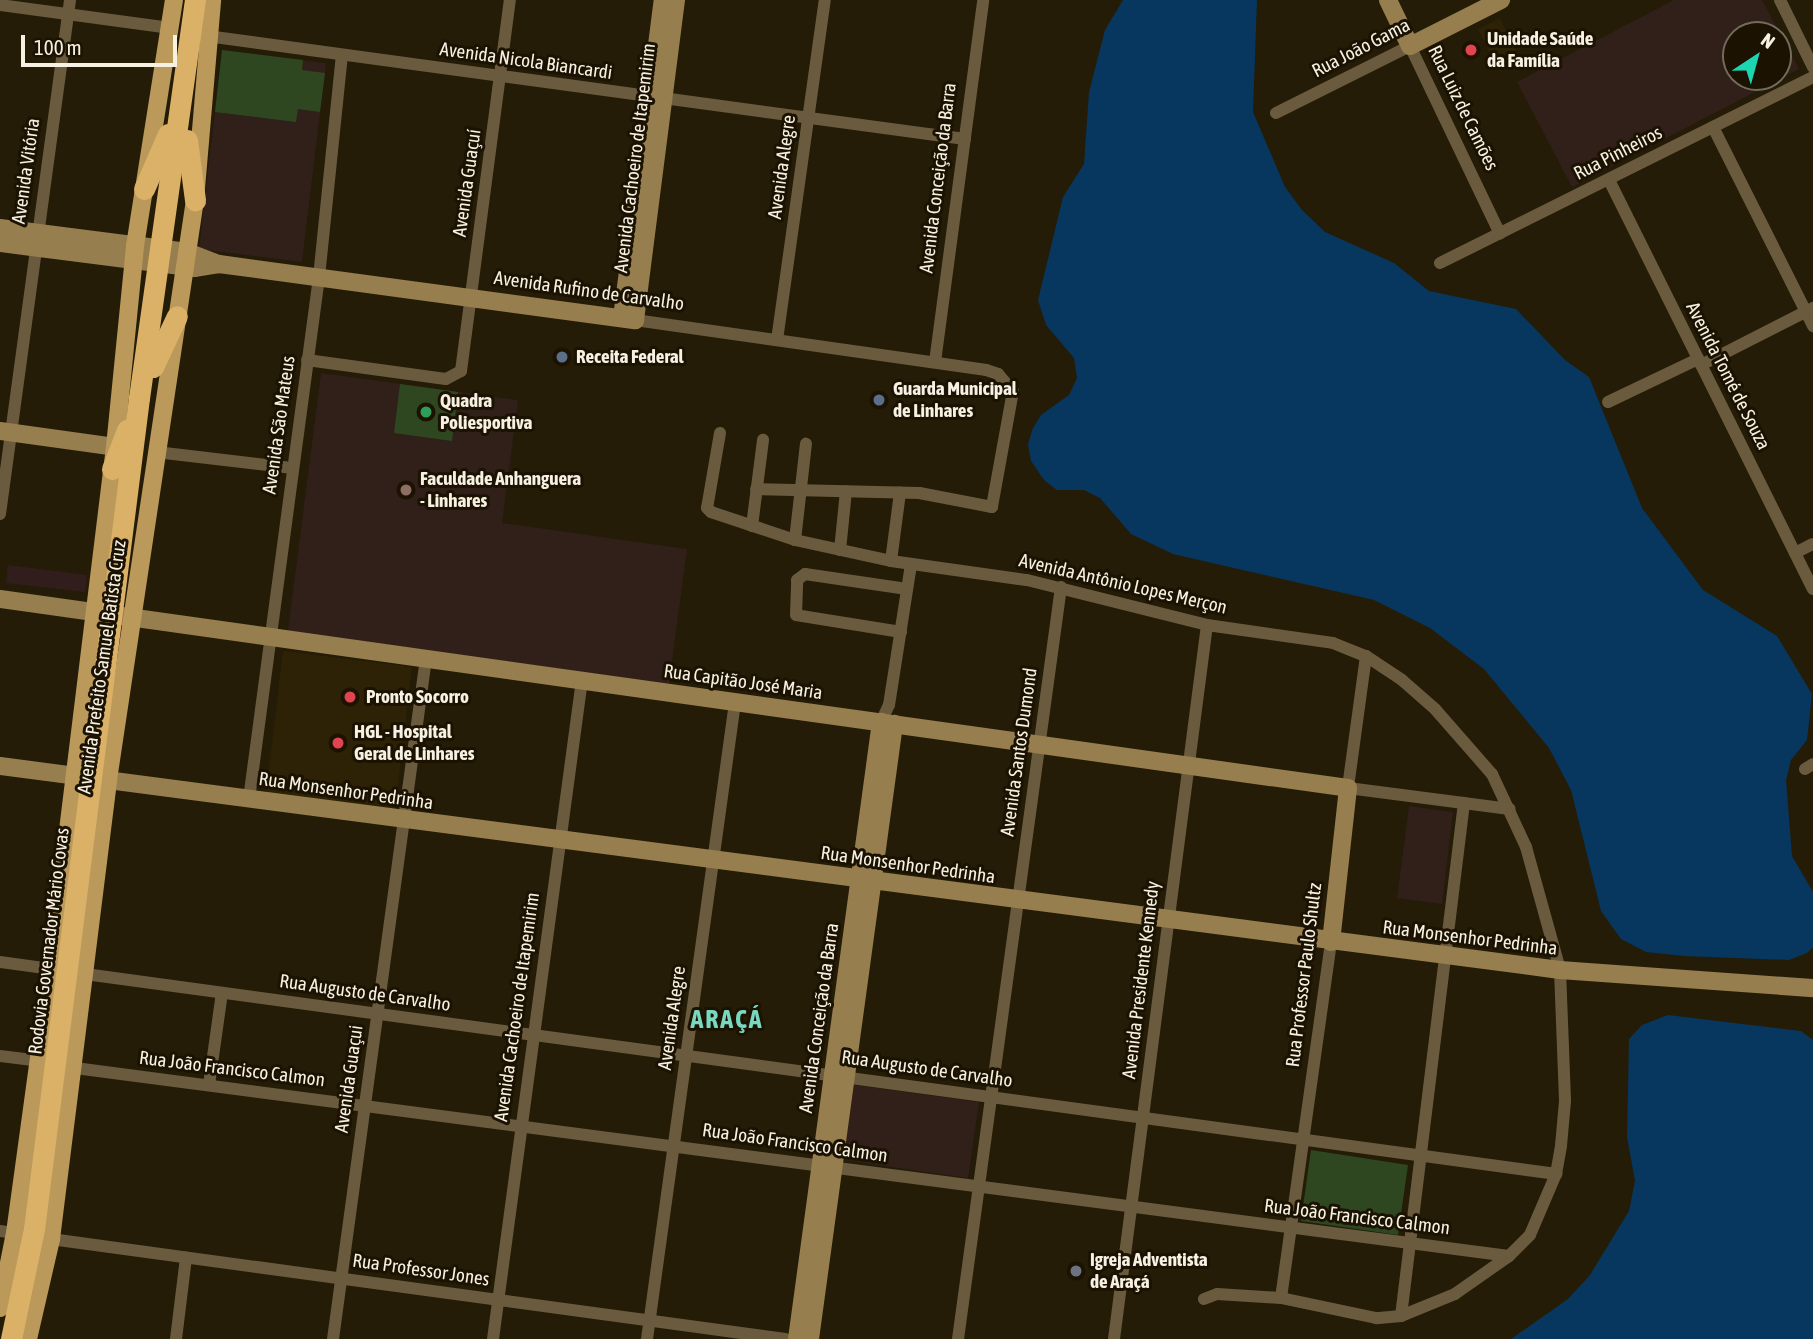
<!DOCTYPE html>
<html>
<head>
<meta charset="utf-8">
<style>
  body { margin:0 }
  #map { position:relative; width:1813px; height:1339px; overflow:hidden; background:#241c07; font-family:"Asap Condensed",sans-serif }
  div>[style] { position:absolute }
  .commercial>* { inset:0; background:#311e1c }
  .built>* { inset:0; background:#2d2205 }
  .education>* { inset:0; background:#311f1a }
  .green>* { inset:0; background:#2e4720 }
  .water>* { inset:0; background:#07375e }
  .street>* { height:12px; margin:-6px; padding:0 6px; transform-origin:6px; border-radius:6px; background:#6b5b3e }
  .secondary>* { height:18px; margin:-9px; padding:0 9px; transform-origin:9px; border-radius:9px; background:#977e4f }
  .primary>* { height:18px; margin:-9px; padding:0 9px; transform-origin:9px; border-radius:9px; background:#ba995b }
  .highway>* { height:21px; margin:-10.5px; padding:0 10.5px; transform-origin:10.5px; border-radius:10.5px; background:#dab166 }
  .dots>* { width:19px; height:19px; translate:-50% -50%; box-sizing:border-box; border:4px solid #1b1201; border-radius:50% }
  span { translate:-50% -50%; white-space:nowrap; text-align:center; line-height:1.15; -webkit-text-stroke:6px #1b1201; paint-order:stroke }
  .poi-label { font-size:19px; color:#f7f1e4; font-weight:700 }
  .left { translate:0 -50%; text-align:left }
  .street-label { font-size:19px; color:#f7f1e4 }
  .district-label { font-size:26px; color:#79d9c0; font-weight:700; letter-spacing:2px }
  .north { position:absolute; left:1722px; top:21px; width:70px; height:70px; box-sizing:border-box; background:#1b1201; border:2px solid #736b5c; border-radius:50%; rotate:36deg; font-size:19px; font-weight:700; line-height:28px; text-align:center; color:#f7f1e4 }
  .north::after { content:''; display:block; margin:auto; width:24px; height:32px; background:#1cd5b1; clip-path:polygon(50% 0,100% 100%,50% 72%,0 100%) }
  .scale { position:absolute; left:21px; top:35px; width:156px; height:32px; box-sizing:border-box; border:4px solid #f7f1e4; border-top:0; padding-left:9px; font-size:21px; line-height:24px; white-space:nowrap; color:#f7f1e4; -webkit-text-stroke:5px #1b1201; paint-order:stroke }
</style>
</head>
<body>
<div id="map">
  <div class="commercial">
    <i style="clip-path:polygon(8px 565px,87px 575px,85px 592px,6px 583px)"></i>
  </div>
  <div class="built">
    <i style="clip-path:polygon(1500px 18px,1521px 61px,1499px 72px,1478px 29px)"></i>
    <i style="clip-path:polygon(283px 651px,412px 667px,395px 809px,266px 793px)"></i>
  </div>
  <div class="education">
    <i style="clip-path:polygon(evenodd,1674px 0,1762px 0,1799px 69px,1572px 187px,1517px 82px,1674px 0,1736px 35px,1778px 35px,1778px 77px,1736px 77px,1736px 35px)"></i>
    <i style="clip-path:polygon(222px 50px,326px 63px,302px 262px,199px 249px)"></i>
    <i style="clip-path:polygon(321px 373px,518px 400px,502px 523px,687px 549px,669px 684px,288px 631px)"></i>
    <i style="clip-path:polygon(1409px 806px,1453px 812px,1442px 904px,1397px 898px)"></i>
    <i style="clip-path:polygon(854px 1085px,979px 1102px,968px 1178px,843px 1160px)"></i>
  </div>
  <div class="green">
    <i style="clip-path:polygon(222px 50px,303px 60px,302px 70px,325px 73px,320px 112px,298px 109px,296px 122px,215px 112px)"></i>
    <i style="clip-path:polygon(400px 384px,458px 392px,452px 441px,394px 433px)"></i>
    <i style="clip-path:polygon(1311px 1150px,1408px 1165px,1398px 1235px,1301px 1221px)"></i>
  </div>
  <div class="water">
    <i style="clip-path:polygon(1123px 0,1257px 0,1253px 112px,1285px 187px,1302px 210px,1325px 232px,1394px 263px,1429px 291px,1516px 309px,1565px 360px,1589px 377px,1642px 508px,1703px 590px,1777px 636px,1812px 694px,1807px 740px,1791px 760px,1786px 780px,1792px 856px,1813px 892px,1813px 947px,1807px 953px,1789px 960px,1684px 956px,1646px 952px,1621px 939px,1601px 911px,1571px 790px,1549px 748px,1484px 669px,1430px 628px,1374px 600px,1173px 554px,1131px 534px,1100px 498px,1084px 490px,1057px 490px,1044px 480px,1031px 461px,1028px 444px,1033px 428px,1041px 415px,1069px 395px,1077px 378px,1074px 358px,1046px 325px,1038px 300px,1063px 197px,1084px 164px,1089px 92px,1105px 30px)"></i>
    <i style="clip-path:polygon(1668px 1015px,1801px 1031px,1813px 1040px,1813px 1339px,1511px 1339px,1568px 1299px,1590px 1275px,1629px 1211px,1635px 1181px,1627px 1137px,1629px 1039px,1642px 1025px)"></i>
  </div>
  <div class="street">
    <i style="left:1780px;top:0;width:75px;rotate:63.8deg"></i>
    <i style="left:0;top:5px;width:172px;rotate:7.7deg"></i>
    <i style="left:207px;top:36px;width:765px;rotate:7.74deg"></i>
    <i style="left:1276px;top:113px;width:150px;rotate:-26.6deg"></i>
    <i style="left:1410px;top:46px;width:208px;rotate:64.4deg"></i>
    <i style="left:1713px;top:127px;width:223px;rotate:63.3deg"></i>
    <i style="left:1609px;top:180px;width:457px;rotate:63.5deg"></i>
    <i style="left:1440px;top:263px;width:417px;rotate:-26.5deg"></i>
    <i style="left:635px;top:320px;width:355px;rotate:8.1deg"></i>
    <i style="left:986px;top:370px;width:13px;rotate:18deg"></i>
    <i style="left:998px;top:374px;width:23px;rotate:49deg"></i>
    <i style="left:1013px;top:391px;width:118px;rotate:100.3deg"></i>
    <i style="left:992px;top:507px;width:74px;rotate:-169.1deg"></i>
    <i style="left:919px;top:493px;width:163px;rotate:-178.6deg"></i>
    <i style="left:777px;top:340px;width:343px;rotate:-82deg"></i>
    <i style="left:307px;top:360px;width:140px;rotate:7.8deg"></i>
    <i style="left:446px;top:379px;width:17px;rotate:-28deg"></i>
    <i style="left:461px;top:371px;width:374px;rotate:-82.5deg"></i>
    <i style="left:935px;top:362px;width:365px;rotate:-82.4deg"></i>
    <i style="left:1701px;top:365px;width:126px;rotate:-27deg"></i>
    <i style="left:1608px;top:402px;width:100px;rotate:-25.5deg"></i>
    <i style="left:720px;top:433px;width:76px;rotate:99.8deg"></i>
    <i style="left:707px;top:508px;width:6px;rotate:45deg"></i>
    <i style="left:711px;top:512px;width:89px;rotate:18.4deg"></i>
    <i style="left:795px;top:540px;width:98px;rotate:12.3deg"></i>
    <i style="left:891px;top:561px;width:137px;rotate:8deg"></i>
    <i style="left:1027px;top:580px;width:186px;rotate:14deg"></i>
    <i style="left:1207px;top:625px;width:127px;rotate:8.1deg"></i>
    <i style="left:1333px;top:643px;width:35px;rotate:22deg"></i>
    <i style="left:1366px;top:656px;width:43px;rotate:33.7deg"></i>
    <i style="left:1402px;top:680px;width:44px;rotate:41.3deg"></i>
    <i style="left:1435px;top:709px;width:86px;rotate:48.8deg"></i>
    <i style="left:1492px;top:774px;width:81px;rotate:65deg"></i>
    <i style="left:1526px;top:847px;width:128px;rotate:74.5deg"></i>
    <i style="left:1560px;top:970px;width:131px;rotate:87.8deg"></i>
    <i style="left:1565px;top:1101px;width:45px;rotate:95.1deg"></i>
    <i style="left:1561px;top:1146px;width:28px;rotate:100deg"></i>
    <i style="left:1556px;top:1174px;width:66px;rotate:113.1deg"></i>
    <i style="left:1530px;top:1235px;width:30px;rotate:135deg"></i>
    <i style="left:1509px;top:1256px;width:66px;rotate:144.9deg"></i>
    <i style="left:1455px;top:1294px;width:58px;rotate:157.8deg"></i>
    <i style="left:1401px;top:1316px;width:25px;rotate:175deg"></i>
    <i style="left:1376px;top:1318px;width:97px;rotate:-168.1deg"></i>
    <i style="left:1281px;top:1298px;width:64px;rotate:-176.4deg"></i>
    <i style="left:1217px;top:1294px;width:14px;rotate:159deg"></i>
    <i style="left:156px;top:452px;width:138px;rotate:6.7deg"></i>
    <i style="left:0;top:514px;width:519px;rotate:-82.24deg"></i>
    <i style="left:752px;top:526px;width:87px;rotate:-82.7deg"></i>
    <i style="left:795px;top:540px;width:97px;rotate:-83.5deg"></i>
    <i style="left:840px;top:550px;width:59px;rotate:-84.2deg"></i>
    <i style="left:1795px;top:553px;width:20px;rotate:-27deg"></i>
    <i style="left:891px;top:561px;width:69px;rotate:-82.5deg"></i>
    <i style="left:901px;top:632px;width:106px;rotate:-170.8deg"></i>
    <i style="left:796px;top:615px;width:35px;rotate:-88deg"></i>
    <i style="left:797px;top:580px;width:10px;rotate:-37deg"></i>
    <i style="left:805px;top:574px;width:103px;rotate:8.4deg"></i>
    <i style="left:1366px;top:656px;width:133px;rotate:97.8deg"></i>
    <i style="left:1348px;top:788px;width:163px;rotate:7.4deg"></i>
    <i style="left:881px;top:722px;width:19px;rotate:-65deg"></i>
    <i style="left:889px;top:705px;width:142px;rotate:-81.1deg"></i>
    <i style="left:1805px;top:769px;width:9px;rotate:-32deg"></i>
    <i style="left:249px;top:799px;width:527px;rotate:-82.36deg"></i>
    <i style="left:319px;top:277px;width:223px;rotate:-84.1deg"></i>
    <i style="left:0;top:962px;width:51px;rotate:7.8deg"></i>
    <i style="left:85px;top:974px;width:1485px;rotate:7.74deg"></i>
    <i style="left:0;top:1056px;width:39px;rotate:7deg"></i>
    <i style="left:75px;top:1068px;width:1446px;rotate:7.47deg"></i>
    <i style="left:209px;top:1085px;width:93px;rotate:-82deg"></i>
    <i style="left:0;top:1231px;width:15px;rotate:8deg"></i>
    <i style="left:51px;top:1239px;width:741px;rotate:7.76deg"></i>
    <i style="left:1281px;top:1298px;width:359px;rotate:-82deg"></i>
    <i style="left:1401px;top:1316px;width:517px;rotate:-83deg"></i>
    <i style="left:176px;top:1339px;width:82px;rotate:-83deg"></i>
    <i style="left:333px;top:1339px;width:687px;rotate:-82.22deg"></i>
    <i style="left:493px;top:1339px;width:665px;rotate:-82.31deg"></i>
    <i style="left:647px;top:1339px;width:643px;rotate:-82.13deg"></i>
    <i style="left:958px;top:1339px;width:759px;rotate:-82.2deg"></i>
    <i style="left:1114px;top:1339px;width:720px;rotate:-82.58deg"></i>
  </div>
  <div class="secondary">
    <i style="left:1388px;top:0;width:51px;rotate:64.4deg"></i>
    <i style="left:1410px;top:46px;width:102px;rotate:-26.8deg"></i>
    <i style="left:0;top:228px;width:189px;rotate:7.3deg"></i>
    <i style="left:187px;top:252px;width:34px;rotate:21deg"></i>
    <i style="left:219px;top:264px;width:420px;rotate:7.7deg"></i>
    <i style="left:635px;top:320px;width:323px;rotate:-82.7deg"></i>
    <i style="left:0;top:243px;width:196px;rotate:7.3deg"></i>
    <i style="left:194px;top:268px;width:25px;rotate:-9deg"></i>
    <i style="left:622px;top:318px;width:321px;rotate:-82.7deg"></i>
    <i style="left:0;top:431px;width:116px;rotate:7.9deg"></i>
    <i style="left:0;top:599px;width:1361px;rotate:7.98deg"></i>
    <i style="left:1348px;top:788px;width:155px;rotate:96.3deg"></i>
    <i style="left:0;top:766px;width:1573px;rotate:7.45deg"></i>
    <i style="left:1560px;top:970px;width:254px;rotate:4.1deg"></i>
    <i style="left:797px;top:1339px;width:623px;rotate:-82.25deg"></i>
    <i style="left:810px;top:1339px;width:621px;rotate:-82.22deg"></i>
  </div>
  <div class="primary">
    <i style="left:0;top:1308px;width:76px;rotate:-78.7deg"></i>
    <i style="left:15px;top:1233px;width:266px;rotate:-82.2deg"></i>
    <i style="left:51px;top:969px;width:526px;rotate:-83.01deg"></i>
    <i style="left:115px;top:447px;width:202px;rotate:-84.3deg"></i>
    <i style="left:135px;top:246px;width:249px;rotate:-81deg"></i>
    <i style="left:28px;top:1339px;width:103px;rotate:-77deg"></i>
    <i style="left:51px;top:1239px;width:463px;rotate:-82.9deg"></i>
    <i style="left:108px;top:780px;width:586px;rotate:-81.47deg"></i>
    <i style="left:195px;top:200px;width:201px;rotate:-85.1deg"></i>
  </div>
  <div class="highway">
    <i style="left:187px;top:140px;width:61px;rotate:82.4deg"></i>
    <i style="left:144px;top:189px;width:60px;rotate:-66.4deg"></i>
    <i style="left:153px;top:367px;width:56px;rotate:-64.8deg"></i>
    <i style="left:112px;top:469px;width:42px;rotate:-69deg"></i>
    <i style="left:11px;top:1339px;width:112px;rotate:-78.2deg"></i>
    <i style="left:34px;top:1229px;width:838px;rotate:-82.8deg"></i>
    <i style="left:139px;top:398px;width:402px;rotate:-82deg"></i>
  </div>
  <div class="dots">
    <i style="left:1471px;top:50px;background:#e0444e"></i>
    <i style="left:562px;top:357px;background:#5c6f8a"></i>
    <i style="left:879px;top:400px;background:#5c6f8a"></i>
    <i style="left:426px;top:412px;background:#2e9e5b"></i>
    <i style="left:406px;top:490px;background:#8d6e63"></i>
    <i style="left:350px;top:697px;background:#e0444e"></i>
    <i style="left:338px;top:743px;background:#e0444e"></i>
    <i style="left:1076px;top:1271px;background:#6b7280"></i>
  </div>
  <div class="poi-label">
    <span class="left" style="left:1487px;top:50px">Unidade Saúde<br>da Família</span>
    <span class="left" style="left:576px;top:357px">Receita Federal</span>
    <span class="left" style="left:893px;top:400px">Guarda Municipal<br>de Linhares</span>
    <span class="left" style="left:440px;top:412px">Quadra<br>Poliesportiva</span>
    <span class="left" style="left:420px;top:490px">Faculdade Anhanguera<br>- Linhares</span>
    <span class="left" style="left:366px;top:697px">Pronto Socorro</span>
    <span class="left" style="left:354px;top:743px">HGL - Hospital<br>Geral de Linhares</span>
    <span class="left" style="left:1090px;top:1271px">Igreja Adventista<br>de Araçá</span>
  </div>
  <div class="street-label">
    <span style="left:1361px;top:48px;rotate:-27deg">Rua João Gama</span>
    <span style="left:526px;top:61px;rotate:8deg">Avenida Nicola Biancardi</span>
    <span style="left:1463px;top:108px;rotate:64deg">Rua Luiz de Camões</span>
    <span style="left:1618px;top:153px;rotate:-27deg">Rua Pinheiros</span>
    <span style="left:635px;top:158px;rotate:-83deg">Avenida Cachoeiro de Itapemirim</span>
    <span style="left:782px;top:167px;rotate:-82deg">Avenida Alegre</span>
    <span style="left:26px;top:171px;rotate:-82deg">Avenida Vitória</span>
    <span style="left:938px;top:178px;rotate:-83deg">Avenida Conceição da Barra</span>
    <span style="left:467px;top:183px;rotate:-82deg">Avenida Guaçuí</span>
    <span style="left:589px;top:291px;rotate:8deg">Avenida Rufino de Carvalho</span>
    <span style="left:1728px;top:376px;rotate:63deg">Avenida Tomé de Souza</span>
    <span style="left:279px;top:425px;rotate:-82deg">Avenida São Mateus</span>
    <span style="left:1123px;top:584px;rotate:13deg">Avenida Antônio Lopes Merçon</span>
    <span style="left:102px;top:667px;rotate:-82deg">Avenida Prefeito Samuel Batista Cruz</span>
    <span style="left:743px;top:682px;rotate:8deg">Rua Capitão José Maria</span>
    <span style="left:1019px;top:752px;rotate:-82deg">Avenida Santos Dumond</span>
    <span style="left:346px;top:791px;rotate:8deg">Rua Monsenhor Pedrinha</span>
    <span style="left:908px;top:865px;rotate:8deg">Rua Monsenhor Pedrinha</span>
    <span style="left:1470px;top:938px;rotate:7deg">Rua Monsenhor Pedrinha</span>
    <span style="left:49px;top:941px;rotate:-83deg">Rodovia Governador Mário Covas</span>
    <span style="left:1304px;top:975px;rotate:-83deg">Rua Professor Paulo Shultz</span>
    <span style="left:1141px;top:980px;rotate:-83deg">Avenida Presidente Kennedy</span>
    <span style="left:365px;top:993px;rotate:8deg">Rua Augusto de Carvalho</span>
    <span style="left:517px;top:1007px;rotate:-82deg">Avenida Cachoeiro de Itapemirim</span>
    <span style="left:672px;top:1018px;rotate:-82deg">Avenida Alegre</span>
    <span style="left:819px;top:1018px;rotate:-82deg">Avenida Conceição da Barra</span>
    <span style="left:232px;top:1069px;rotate:7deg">Rua João Francisco Calmon</span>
    <span style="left:927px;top:1069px;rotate:8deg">Rua Augusto de Carvalho</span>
    <span style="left:349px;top:1079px;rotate:-82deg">Avenida Guaçui</span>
    <span style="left:795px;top:1143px;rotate:8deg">Rua João Francisco Calmon</span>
    <span style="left:1357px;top:1217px;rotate:7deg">Rua João Francisco Calmon</span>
    <span style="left:421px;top:1270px;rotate:8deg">Rua Professor Jones</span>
  </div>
  <div class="district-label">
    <span style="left:727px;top:1020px">ARAÇÁ</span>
  </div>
  <div class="north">N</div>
  <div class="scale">100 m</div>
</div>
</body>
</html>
